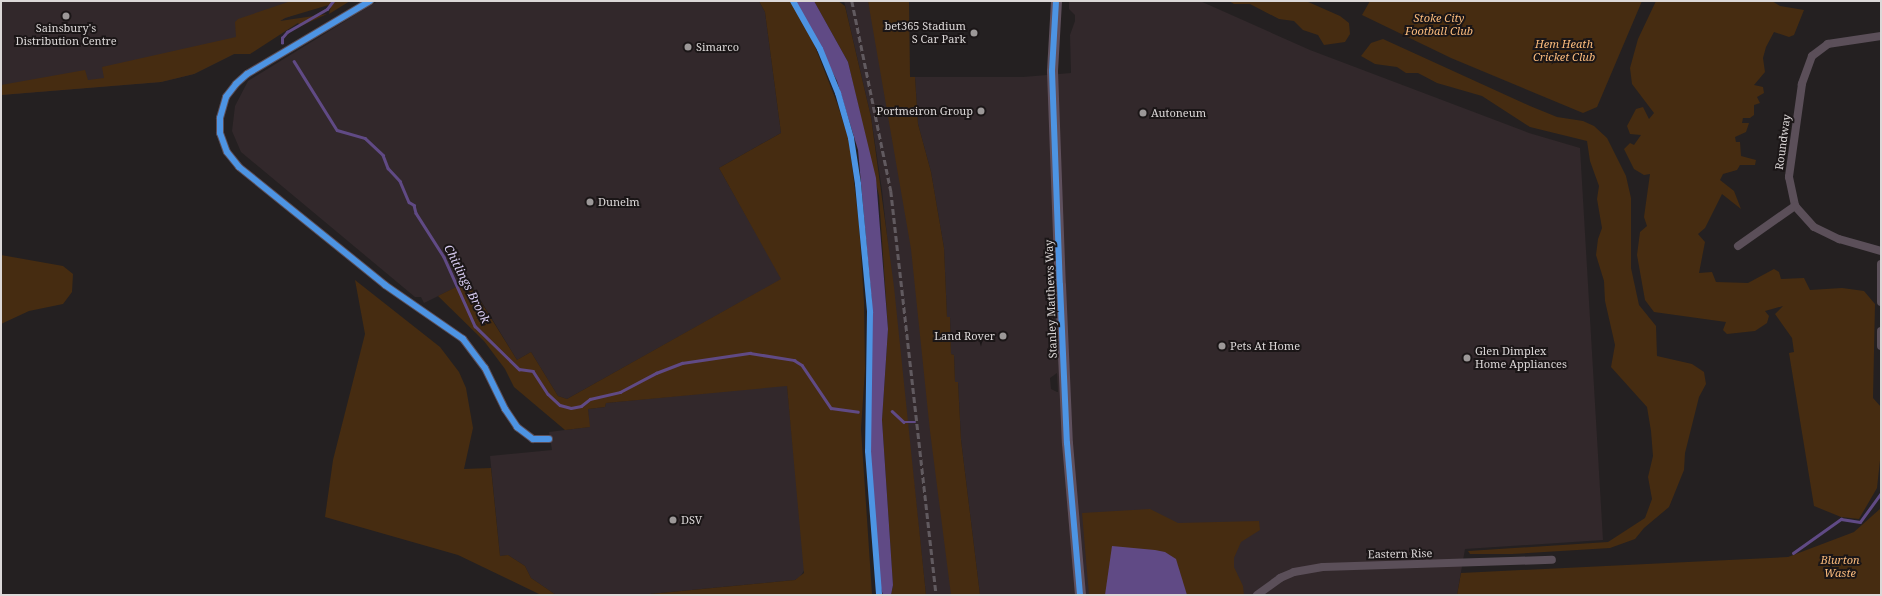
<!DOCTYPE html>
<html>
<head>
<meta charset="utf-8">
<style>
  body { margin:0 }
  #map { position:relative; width:1882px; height:596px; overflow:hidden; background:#242021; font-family:"Noto Serif",serif }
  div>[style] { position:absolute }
  .built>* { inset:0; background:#32282b }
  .green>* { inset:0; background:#462c11 }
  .water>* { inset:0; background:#604a85 }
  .stream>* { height:2.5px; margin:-1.25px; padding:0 1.25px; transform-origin:1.25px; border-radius:1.25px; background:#604a85 }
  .minor>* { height:8px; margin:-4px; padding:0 4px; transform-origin:4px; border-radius:4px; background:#5b4f59 }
  .secondary>* { height:11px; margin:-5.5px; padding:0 5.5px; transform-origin:5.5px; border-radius:5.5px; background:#5f505d }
  .rail>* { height:2.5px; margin-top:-1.25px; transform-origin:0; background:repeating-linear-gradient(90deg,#615a5f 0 6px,transparent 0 9px) }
  .cycleway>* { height:6px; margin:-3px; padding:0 3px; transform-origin:3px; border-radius:3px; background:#4d94e3 }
  .dots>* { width:11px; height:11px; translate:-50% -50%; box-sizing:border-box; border:2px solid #1b1617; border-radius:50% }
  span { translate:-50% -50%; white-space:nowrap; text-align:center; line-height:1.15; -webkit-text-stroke:4px #1b1617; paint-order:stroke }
  .park-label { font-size:11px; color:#f9ba7c; font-style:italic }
  .poi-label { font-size:11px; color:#dcd8d8 }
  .right { translate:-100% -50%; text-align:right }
  .left { translate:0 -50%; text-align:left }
  .street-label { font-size:11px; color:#dcd8d8 }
  .water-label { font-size:12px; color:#d9cdf3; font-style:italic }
  .frame { position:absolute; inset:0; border:2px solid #dcd8d8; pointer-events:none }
</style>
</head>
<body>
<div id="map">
  <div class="built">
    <i style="clip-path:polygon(1px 1px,335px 1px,285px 18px,262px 32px,234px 54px,194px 74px,161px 82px,1px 95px)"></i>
    <i style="clip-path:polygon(378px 1px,759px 1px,765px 12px,781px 133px,719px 168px,782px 279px,567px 399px,558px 396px,531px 352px,517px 360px,469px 281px,424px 303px,421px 297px,415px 297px,241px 152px,232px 131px,235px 106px,248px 81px)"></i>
    <i style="clip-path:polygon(844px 1px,868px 1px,898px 128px,953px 595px,926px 595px,882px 190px,871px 117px)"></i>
    <i style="clip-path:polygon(evenodd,1069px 1px,1200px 1px,1310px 50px,1529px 133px,1580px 148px,1603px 540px,1465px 549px,1457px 595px,980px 595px,961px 440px,958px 382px,955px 382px,954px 355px,951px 354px,950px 317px,947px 317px,944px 248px,931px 172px,918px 124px,915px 77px,1023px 77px,1071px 73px,1070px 35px,1075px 21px,1075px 15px,1069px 9px,1069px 1px,1057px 373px,1058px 392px,1057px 392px,1051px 389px,1050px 378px,1057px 373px)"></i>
    <i style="clip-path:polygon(787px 385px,805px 569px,800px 577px,795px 580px,640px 595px,556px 595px,531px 578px,525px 566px,508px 555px,500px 556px,490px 456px,552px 450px,549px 432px,589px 427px,588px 409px,605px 407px,606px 403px)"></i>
  </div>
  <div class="green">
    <i style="clip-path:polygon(291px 1px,331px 1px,332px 4px,285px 18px,280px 21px,327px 14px,301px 26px,298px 23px,250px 54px,234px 54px,194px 74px,161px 82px,1px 95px,1px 85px,85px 70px,88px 80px,104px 78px,102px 67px,236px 37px,235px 22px,238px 19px)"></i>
    <i style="clip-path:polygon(336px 1px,350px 1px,329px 14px,331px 6px)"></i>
    <i style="clip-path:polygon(759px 1px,790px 1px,794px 7px,814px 44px,837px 103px,849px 140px,859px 224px,864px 302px,865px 369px,861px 429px,872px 594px,640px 595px,795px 580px,804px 573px,787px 386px,606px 403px,605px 407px,588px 409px,590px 427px,565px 430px,514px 387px,505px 369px,484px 341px,438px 296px,468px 281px,517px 360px,531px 352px,558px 396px,567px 399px,781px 279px,719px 168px,781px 133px,765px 12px)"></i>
    <i style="clip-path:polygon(814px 1px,838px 1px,845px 6px,871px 117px,894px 287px,926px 595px,891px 595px,893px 585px,882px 420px,888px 329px,879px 196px,848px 62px)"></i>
    <i style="clip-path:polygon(868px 1px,909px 1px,910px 77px,915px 77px,918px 124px,931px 172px,944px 248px,947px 317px,950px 317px,951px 354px,954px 355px,955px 382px,958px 382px,961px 440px,980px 595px,951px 595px,930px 431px,911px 249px)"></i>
    <i style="clip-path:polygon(1229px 1px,1306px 1px,1340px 16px,1349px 23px,1350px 34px,1345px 42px,1324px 45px,1318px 35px,1303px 30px,1294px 21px,1279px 19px,1250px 4px,1234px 4px)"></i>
    <i style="clip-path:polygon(1370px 1px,1642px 1px,1597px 107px,1583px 113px,1451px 58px,1362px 15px)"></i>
    <i style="clip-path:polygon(1656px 1px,1772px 1px,1780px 6px,1804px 10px,1794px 35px,1789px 37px,1774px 32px,1766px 47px,1763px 58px,1765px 72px,1754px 85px,1763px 87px,1764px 93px,1757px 97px,1760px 103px,1754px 105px,1754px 115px,1750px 118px,1743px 118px,1742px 123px,1749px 123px,1746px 132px,1735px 137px,1736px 142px,1740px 142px,1741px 156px,1756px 160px,1755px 165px,1740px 165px,1737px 170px,1723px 174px,1720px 180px,1734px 191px,1741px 209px,1722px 194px,1705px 228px,1698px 234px,1705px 242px,1699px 273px,1712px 272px,1716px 282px,1748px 283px,1774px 269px,1779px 272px,1781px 279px,1804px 278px,1810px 290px,1842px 288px,1864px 291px,1875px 304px,1873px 398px,1881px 407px,1881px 451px,1877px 488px,1859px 519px,1841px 517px,1814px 506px,1789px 353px,1794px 352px,1792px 338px,1775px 314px,1783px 306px,1765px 311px,1769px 316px,1767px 323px,1755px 331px,1727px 334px,1723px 330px,1726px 322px,1654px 312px,1645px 300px,1637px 255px,1640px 232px,1647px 226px,1644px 217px,1650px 174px,1644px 175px,1634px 169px,1624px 149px,1630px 143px,1634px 145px,1641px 135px,1630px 134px,1627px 126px,1636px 109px,1643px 107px,1649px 119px,1654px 113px,1632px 84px,1630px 68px,1638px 39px)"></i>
    <i style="clip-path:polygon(1383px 39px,1530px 106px,1557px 117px,1583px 121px,1594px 126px,1607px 138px,1626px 176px,1631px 198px,1631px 268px,1639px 305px,1656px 326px,1657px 356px,1692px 364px,1704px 372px,1706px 384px,1699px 397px,1685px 453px,1684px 470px,1669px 507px,1644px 528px,1635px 539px,1610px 548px,1512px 554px,1470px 554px,1468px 551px,1608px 542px,1645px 518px,1652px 499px,1648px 477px,1653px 456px,1651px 431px,1647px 407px,1611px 367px,1615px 345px,1605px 301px,1604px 281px,1596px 255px,1598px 239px,1602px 228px,1597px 199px,1599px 186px,1590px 161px,1587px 141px,1530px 127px,1482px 96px,1437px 83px,1418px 73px,1406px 73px,1397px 67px,1375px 64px,1361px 56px,1371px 43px)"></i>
    <i style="clip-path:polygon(1px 255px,63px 266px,73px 274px,72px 292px,63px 304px,29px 311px,1px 324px)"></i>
    <i style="clip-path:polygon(355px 280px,440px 347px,459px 372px,466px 388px,473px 428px,464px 469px,491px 468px,500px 556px,508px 555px,525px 566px,531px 578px,556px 595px,541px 595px,458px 555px,325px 517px,333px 460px,365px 334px)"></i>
    <i style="clip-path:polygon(1881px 508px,1881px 595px,1457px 595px,1461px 573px,1788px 557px,1854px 532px)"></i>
    <i style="clip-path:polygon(1150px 509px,1178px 523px,1259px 521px,1260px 530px,1241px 542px,1234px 558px,1234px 567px,1243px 586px,1244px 595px,1089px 595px,1082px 513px)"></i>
  </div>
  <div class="water">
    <i style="clip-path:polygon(796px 1px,814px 1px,848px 62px,876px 178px,888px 329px,882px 420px,893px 585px,891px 595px,883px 595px,880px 585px,874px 517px,869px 423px,872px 304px,858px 150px,837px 81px)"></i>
    <i style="clip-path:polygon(1112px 546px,1155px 550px,1165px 552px,1176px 559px,1187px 595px,1105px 595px)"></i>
  </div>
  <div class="stream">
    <i style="left:282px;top:43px;width:5px;rotate:-90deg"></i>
    <i style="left:282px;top:38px;width:8px;rotate:-50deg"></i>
    <i style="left:287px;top:32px;width:46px;rotate:-29.9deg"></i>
    <i style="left:327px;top:9px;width:10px;rotate:-53deg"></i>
    <i style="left:294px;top:61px;width:81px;rotate:58.1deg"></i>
    <i style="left:337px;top:130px;width:29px;rotate:16deg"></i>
    <i style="left:365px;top:138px;width:25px;rotate:43deg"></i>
    <i style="left:383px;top:155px;width:14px;rotate:69deg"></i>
    <i style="left:388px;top:168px;width:18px;rotate:47deg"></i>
    <i style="left:400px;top:181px;width:23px;rotate:67deg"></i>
    <i style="left:409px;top:202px;width:6px;rotate:31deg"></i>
    <i style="left:414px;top:205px;width:8px;rotate:76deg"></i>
    <i style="left:416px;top:213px;width:52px;rotate:57.5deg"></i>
    <i style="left:444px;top:257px;width:76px;rotate:65.8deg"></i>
    <i style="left:475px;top:326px;width:62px;rotate:44.3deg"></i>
    <i style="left:519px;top:369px;width:14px;rotate:8deg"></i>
    <i style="left:533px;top:371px;width:27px;rotate:57deg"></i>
    <i style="left:548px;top:394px;width:16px;rotate:43deg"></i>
    <i style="left:560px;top:405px;width:11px;rotate:15deg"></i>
    <i style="left:571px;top:408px;width:10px;rotate:-11deg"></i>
    <i style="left:581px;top:406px;width:11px;rotate:-38deg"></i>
    <i style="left:590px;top:399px;width:31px;rotate:-13deg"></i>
    <i style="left:620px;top:392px;width:41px;rotate:-27.8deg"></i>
    <i style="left:656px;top:373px;width:28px;rotate:-21deg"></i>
    <i style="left:682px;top:363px;width:69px;rotate:-8.4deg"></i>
    <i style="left:750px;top:353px;width:45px;rotate:9deg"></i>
    <i style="left:794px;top:360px;width:9px;rotate:32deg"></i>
    <i style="left:802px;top:365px;width:52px;rotate:56deg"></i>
    <i style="left:831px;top:408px;width:27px;rotate:8deg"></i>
    <i style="left:892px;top:411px;width:16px;rotate:43deg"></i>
    <i style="left:904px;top:422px;width:11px"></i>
    <i style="left:1793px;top:553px;width:59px;rotate:-35.3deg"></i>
    <i style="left:1841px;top:519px;width:19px;rotate:9deg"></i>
    <i style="left:1860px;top:522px;width:36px;rotate:-54deg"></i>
  </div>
  <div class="minor">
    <i style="left:370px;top:1px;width:143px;rotate:149.3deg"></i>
    <i style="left:247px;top:74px;width:15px;rotate:138deg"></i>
    <i style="left:236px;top:84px;width:16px;rotate:128deg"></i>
    <i style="left:226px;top:97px;width:22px;rotate:106deg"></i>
    <i style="left:220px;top:118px;width:15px;rotate:90deg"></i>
    <i style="left:220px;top:133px;width:20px;rotate:70deg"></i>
    <i style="left:227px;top:152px;width:19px;rotate:51deg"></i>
    <i style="left:239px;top:167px;width:188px;rotate:38.9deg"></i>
    <i style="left:385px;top:285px;width:95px;rotate:34.7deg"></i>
    <i style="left:463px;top:339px;width:36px;rotate:53deg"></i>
    <i style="left:485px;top:368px;width:46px;rotate:64deg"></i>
    <i style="left:505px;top:409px;width:22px;rotate:56deg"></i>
    <i style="left:517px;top:427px;width:20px;rotate:37deg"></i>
    <i style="left:533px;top:439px;width:16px"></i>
    <i style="left:1881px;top:36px;width:54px;rotate:171.4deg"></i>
    <i style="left:1828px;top:44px;width:20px;rotate:143deg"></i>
    <i style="left:1812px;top:56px;width:30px;rotate:110deg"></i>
    <i style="left:1802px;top:84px;width:94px;rotate:98deg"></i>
    <i style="left:1789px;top:177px;width:30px;rotate:78deg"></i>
    <i style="left:1795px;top:206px;width:28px;rotate:48deg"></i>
    <i style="left:1814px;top:227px;width:28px;rotate:26deg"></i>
    <i style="left:1839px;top:239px;width:44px;rotate:15.9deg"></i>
    <i style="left:1738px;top:246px;width:70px;rotate:-35.1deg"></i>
    <i style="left:1881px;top:264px;width:38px;rotate:90deg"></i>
    <i style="left:1881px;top:331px;width:15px;rotate:90deg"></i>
    <i style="left:1257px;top:595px;width:29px;rotate:-36deg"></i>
    <i style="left:1280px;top:578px;width:15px;rotate:-23deg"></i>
    <i style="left:1294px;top:572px;width:29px;rotate:-10deg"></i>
    <i style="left:1323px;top:567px;width:229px;rotate:-1.8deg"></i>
  </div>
  <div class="secondary">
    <i style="left:1056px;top:1px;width:70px;rotate:93.3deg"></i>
    <i style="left:1052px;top:71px;width:214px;rotate:87.9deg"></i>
    <i style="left:1060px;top:285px;width:158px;rotate:87.5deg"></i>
    <i style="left:1067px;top:443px;width:153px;rotate:85.1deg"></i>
  </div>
  <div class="rail">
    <i style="left:852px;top:1px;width:194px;rotate:78.4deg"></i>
    <i style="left:891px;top:191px;width:406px;rotate:83.6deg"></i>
  </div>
  <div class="cycleway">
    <i style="left:370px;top:1px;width:143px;rotate:149.3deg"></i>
    <i style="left:247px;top:74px;width:15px;rotate:138deg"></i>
    <i style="left:236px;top:84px;width:16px;rotate:128deg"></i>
    <i style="left:226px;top:97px;width:22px;rotate:106deg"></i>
    <i style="left:220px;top:118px;width:15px;rotate:90deg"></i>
    <i style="left:220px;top:133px;width:20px;rotate:70deg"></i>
    <i style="left:227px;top:152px;width:19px;rotate:51deg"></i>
    <i style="left:239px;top:167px;width:188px;rotate:38.9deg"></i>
    <i style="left:385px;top:285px;width:95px;rotate:34.7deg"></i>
    <i style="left:463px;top:339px;width:36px;rotate:53deg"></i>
    <i style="left:485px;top:368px;width:46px;rotate:64deg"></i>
    <i style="left:505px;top:409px;width:22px;rotate:56deg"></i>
    <i style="left:517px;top:427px;width:20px;rotate:37deg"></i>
    <i style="left:533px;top:439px;width:16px"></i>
    <i style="left:793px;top:1px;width:55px;rotate:60.6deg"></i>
    <i style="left:820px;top:49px;width:48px;rotate:67.8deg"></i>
    <i style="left:838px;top:93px;width:47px;rotate:73.9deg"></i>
    <i style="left:851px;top:138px;width:47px;rotate:81.3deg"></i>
    <i style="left:858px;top:184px;width:129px;rotate:84.6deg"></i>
    <i style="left:870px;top:312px;width:139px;rotate:90.8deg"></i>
    <i style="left:868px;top:451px;width:144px;rotate:85.6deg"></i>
    <i style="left:1056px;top:1px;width:70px;rotate:93.3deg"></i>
    <i style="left:1052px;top:71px;width:214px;rotate:87.9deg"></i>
    <i style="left:1060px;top:285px;width:158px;rotate:87.5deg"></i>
    <i style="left:1067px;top:443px;width:153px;rotate:85.1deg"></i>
  </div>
  <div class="dots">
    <i style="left:66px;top:16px;background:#9c9898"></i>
    <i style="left:974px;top:33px;background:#9c9898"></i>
    <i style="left:688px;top:47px;background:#9c9898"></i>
    <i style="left:981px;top:111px;background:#9c9898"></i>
    <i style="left:1143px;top:113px;background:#9c9898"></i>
    <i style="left:590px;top:202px;background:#9c9898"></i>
    <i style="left:1003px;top:336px;background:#9c9898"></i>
    <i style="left:1222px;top:346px;background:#9c9898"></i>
    <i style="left:1467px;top:358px;background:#9c9898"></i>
    <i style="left:673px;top:520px;background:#9c9898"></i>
  </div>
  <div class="park-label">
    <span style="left:1439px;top:25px">Stoke City<br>Football Club</span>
    <span style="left:1564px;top:51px">Hem Heath<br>Cricket Club</span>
    <span style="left:1840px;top:567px">Blurton<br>Waste</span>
  </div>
  <div class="poi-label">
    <span class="right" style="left:966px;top:33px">bet365 Stadium<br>S Car Park</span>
    <span style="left:66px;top:35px">Sainsbury's<br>Distribution Centre</span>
    <span class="left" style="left:696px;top:47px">Simarco</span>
    <span class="right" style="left:973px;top:111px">Portmeiron Group</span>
    <span class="left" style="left:1151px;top:113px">Autoneum</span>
    <span class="left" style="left:598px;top:202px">Dunelm</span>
    <span class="right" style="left:995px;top:336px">Land Rover</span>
    <span class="left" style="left:1230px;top:346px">Pets At Home</span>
    <span class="left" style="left:1475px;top:358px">Glen Dimplex<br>Home Appliances</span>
    <span class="left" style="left:681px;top:520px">DSV</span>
  </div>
  <div class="street-label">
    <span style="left:1783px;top:142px;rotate:-82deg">Roundway</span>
    <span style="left:1051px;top:299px;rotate:-92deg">Stanley Matthews Way</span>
    <span style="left:1400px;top:554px;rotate:-1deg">Eastern Rise</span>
  </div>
  <div class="water-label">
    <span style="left:467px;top:284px;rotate:63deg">Chitlings Brook</span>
  </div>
  <div class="frame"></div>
</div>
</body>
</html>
